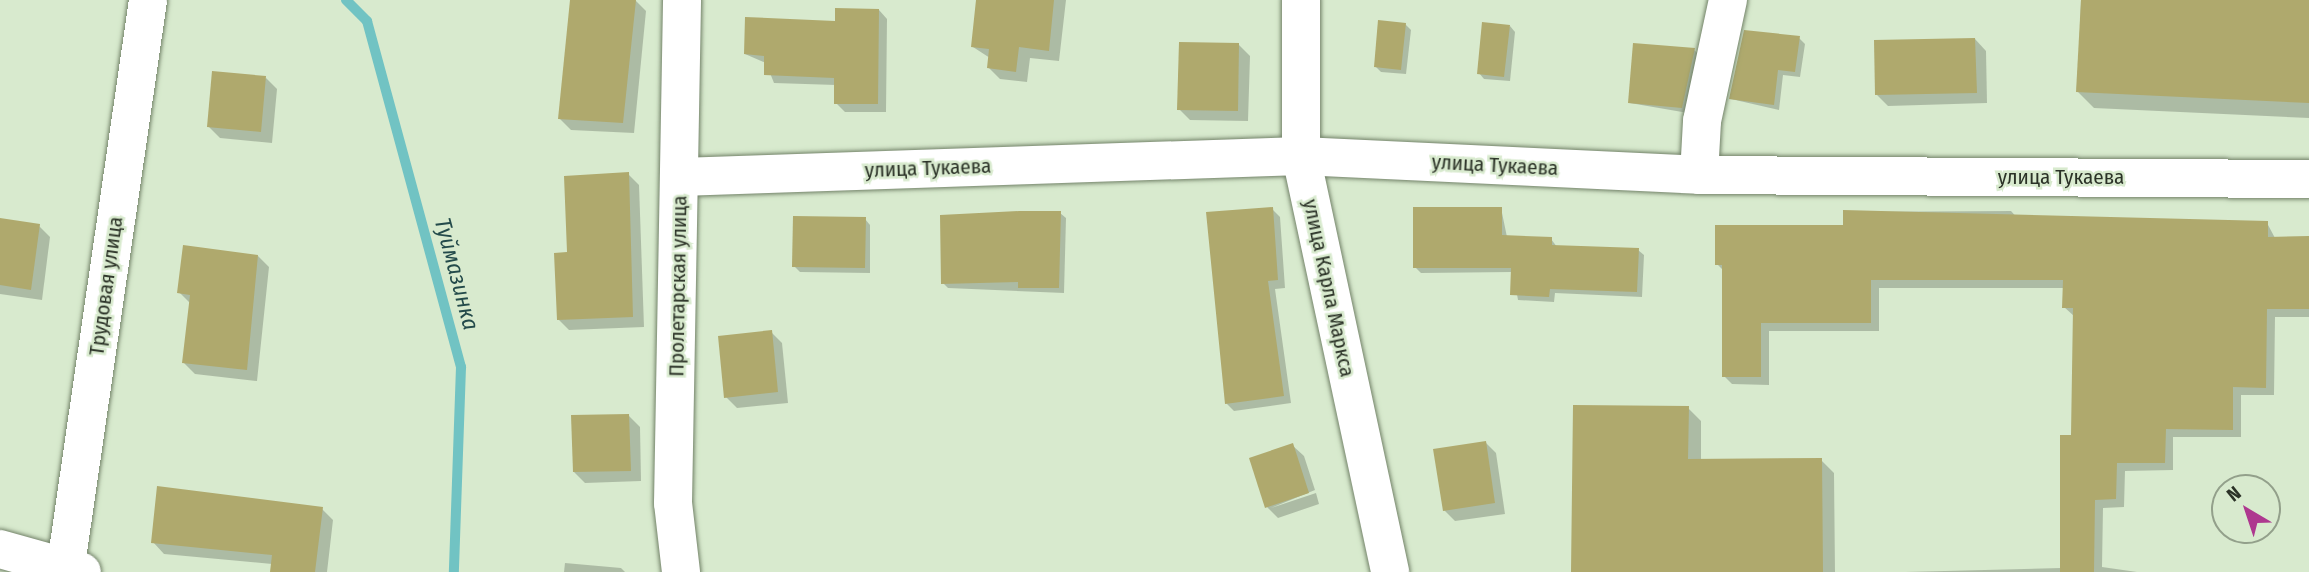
<!DOCTYPE html>
<html>
<head>
<meta charset="utf-8">
<style>
  body { margin:0 }
  #map { position:relative; width:2309px; height:572px; overflow:hidden; background:#d8eace; font-family:"Fira Sans Condensed",sans-serif }
  div>[style] { position:absolute }
  .shadow>* { inset:0; background:#0003 }
  .stream>* { height:10px; margin:-5px; padding:0 5px; transform-origin:5px; border-radius:5px; background:#71c3c3 }
  .building>* { inset:0; background:#afa96d }
  .roads { filter:drop-shadow(0 0 2px #738369) drop-shadow(0 0 2px #738369) }
  .minor>* { height:38px; margin:-19px; padding:0 19px; transform-origin:19px; border-radius:19px; background:#fff }
  span { translate:-50% -50%; white-space:nowrap; text-align:center; line-height:1.15; -webkit-text-stroke:5px #d8eace; paint-order:stroke }
  .street-label { font-size:21px; color:#2b3227 }
  .water-label { font-size:23px; color:#234a4a; font-style:italic }
  .north { position:absolute; left:2211px; top:474px; width:70px; height:70px; box-sizing:border-box; background:#d8eace; border:2px solid #93a08b; border-radius:50%; rotate:321deg; font-size:19px; font-weight:700; line-height:28px; text-align:center; color:#2b3227 }
  .north::after { content:''; display:block; margin:auto; width:24px; height:32px; background:#ae388f; clip-path:polygon(50% 0,100% 100%,50% 72%,0 100%) }
</style>
</head>
<body>
<div id="map">
  <div class="shadow">
    <i style="clip-path:polygon(572px 0,635px 0,646px 11px,634px 133px,571px 130px,560px 119px)"></i>
    <i style="clip-path:polygon(978px 0,1066px 0,1059px 61px,1030px 58px,1027px 82px,1000px 79px,989px 68px,990px 58px,973px 47px)"></i>
    <i style="clip-path:polygon(2081px 0,2309px 0,2309px 118px,2094px 108px,2078px 92px)"></i>
    <i style="clip-path:polygon(879px 10px,887px 19px,886px 112px,845px 112px,836px 103px,836px 85px,774px 83px,766px 63px,745px 54px)"></i>
    <i style="clip-path:polygon(1405px 24px,1411px 30px,1406px 74px,1381px 72px,1376px 67px)"></i>
    <i style="clip-path:polygon(1510px 26px,1515px 32px,1510px 81px,1484px 79px,1479px 73px)"></i>
    <i style="clip-path:polygon(1799px 38px,1805px 44px,1800px 77px,1783px 75px,1779px 110px,1731px 99px)"></i>
    <i style="clip-path:polygon(1975px 39px,1986px 51px,1987px 103px,1888px 106px,1877px 95px)"></i>
    <i style="clip-path:polygon(1239px 45px,1250px 56px,1248px 121px,1190px 120px,1179px 109px)"></i>
    <i style="clip-path:polygon(1694px 50px,1700px 55px,1688px 113px,1630px 103px)"></i>
    <i style="clip-path:polygon(266px 78px,277px 89px,272px 143px,220px 138px,209px 127px)"></i>
    <i style="clip-path:polygon(628px 174px,639px 185px,644px 327px,569px 330px,558px 319px,569px 254px)"></i>
    <i style="clip-path:polygon(1501px 208px,1507px 237px,1551px 239px,1557px 247px,1638px 250px,1644px 255px,1642px 297px,1555px 293px,1554px 302px,1518px 300px,1513px 272px,1421px 273px,1415px 267px)"></i>
    <i style="clip-path:polygon(1272px 209px,1280px 217px,1285px 288px,1275px 289px,1291px 403px,1234px 411px,1226px 403px)"></i>
    <i style="clip-path:polygon(2011px 211px,2020px 221px,2267px 223px,2275px 238px,2309px 238px,2309px 317px,2275px 317px,2274px 395px,2241px 395px,2241px 437px,2173px 437px,2173px 470px,2125px 471px,2124px 507px,2103px 508px,2102px 567px,2137px 572px,1905px 572px,2061px 568px,2073px 437px,2074px 316px,2064px 307px,2064px 288px,1879px 288px,1879px 331px,1769px 331px,1769px 385px,1732px 384px,1724px 376px,1724px 271px,1717px 264px,1845px 227px,1844px 212px)"></i>
    <i style="clip-path:polygon(1060px 213px,1066px 218px,1064px 293px,948px 288px,943px 283px)"></i>
    <i style="clip-path:polygon(865px 219px,870px 225px,870px 273px,800px 272px,794px 266px)"></i>
    <i style="clip-path:polygon(0 220px,39px 226px,50px 237px,42px 300px,0 294px)"></i>
    <i style="clip-path:polygon(258px 256px,269px 267px,257px 381px,195px 374px,184px 363px,191px 304px,179px 292px)"></i>
    <i style="clip-path:polygon(771px 332px,782px 343px,788px 403px,737px 408px,726px 397px)"></i>
    <i style="clip-path:polygon(1688px 408px,1701px 421px,1701px 461px,1821px 460px,1834px 473px,1835px 572px,1573px 572px)"></i>
    <i style="clip-path:polygon(629px 416px,640px 427px,641px 481px,585px 483px,574px 472px)"></i>
    <i style="clip-path:polygon(1485px 442px,1496px 453px,1505px 514px,1455px 521px,1444px 510px)"></i>
    <i style="clip-path:polygon(1292px 445px,1304px 456px,1315px 490px,1271px 508px,1316px 493px,1319px 504px,1278px 518px,1267px 507px)"></i>
    <i style="clip-path:polygon(322px 509px,333px 520px,327px 572px,272px 572px,272px 564px,164px 554px,153px 542px)"></i>
    <i style="clip-path:polygon(565px 563px,621px 568px,625px 572px,564px 572px)"></i>
  </div>
  <div class="stream">
    <i style="left:346px;top:0;width:30px;rotate:45deg"></i>
    <i style="left:367px;top:21px;width:359px;rotate:74.8deg"></i>
    <i style="left:461px;top:367px;width:205px;rotate:92deg"></i>
  </div>
  <div class="building">
    <i style="clip-path:polygon(570px 0,636px 0,623px 123px,558px 119px)"></i>
    <i style="clip-path:polygon(976px 0,1054px 0,1049px 51px,1019px 47px,1016px 72px,987px 68px,989px 49px,971px 47px)"></i>
    <i style="clip-path:polygon(2081px 0,2309px 0,2309px 103px,2076px 92px)"></i>
    <i style="clip-path:polygon(835px 8px,879px 9px,878px 104px,834px 104px,834px 78px,764px 75px,764px 56px,744px 54px,745px 17px,835px 21px)"></i>
    <i style="clip-path:polygon(1378px 20px,1406px 23px,1401px 70px,1374px 67px)"></i>
    <i style="clip-path:polygon(1482px 22px,1510px 25px,1504px 77px,1477px 74px)"></i>
    <i style="clip-path:polygon(1744px 30px,1800px 36px,1795px 72px,1778px 70px,1774px 105px,1729px 99px)"></i>
    <i style="clip-path:polygon(1975px 38px,1977px 93px,1875px 95px,1874px 40px)"></i>
    <i style="clip-path:polygon(1179px 42px,1239px 43px,1238px 111px,1177px 110px)"></i>
    <i style="clip-path:polygon(1633px 43px,1695px 48px,1682px 108px,1628px 103px)"></i>
    <i style="clip-path:polygon(212px 71px,266px 76px,261px 132px,207px 127px)"></i>
    <i style="clip-path:polygon(629px 172px,633px 317px,557px 320px,554px 253px,567px 252px,564px 176px)"></i>
    <i style="clip-path:polygon(1273px 207px,1278px 280px,1268px 281px,1284px 396px,1225px 404px,1206px 212px)"></i>
    <i style="clip-path:polygon(1413px 207px,1502px 207px,1502px 235px,1552px 237px,1552px 245px,1639px 248px,1637px 292px,1550px 289px,1549px 297px,1510px 295px,1511px 268px,1413px 268px)"></i>
    <i style="clip-path:polygon(1843px 210px,2268px 221px,2268px 237px,2309px 236px,2309px 309px,2267px 309px,2266px 388px,2233px 387px,2233px 430px,2166px 429px,2165px 463px,2117px 463px,2116px 499px,2095px 500px,2094px 572px,2060px 572px,2060px 435px,2071px 435px,2073px 308px,2062px 308px,2063px 280px,1871px 280px,1871px 323px,1761px 323px,1761px 377px,1722px 377px,1722px 265px,1715px 265px,1715px 225px,1843px 225px)"></i>
    <i style="clip-path:polygon(1019px 211px,1061px 211px,1059px 288px,1018px 288px,1018px 282px,941px 284px,940px 215px)"></i>
    <i style="clip-path:polygon(793px 216px,866px 217px,865px 268px,792px 267px)"></i>
    <i style="clip-path:polygon(0 218px,40px 224px,31px 290px,0 285px)"></i>
    <i style="clip-path:polygon(183px 245px,258px 255px,247px 370px,182px 363px,190px 295px,177px 293px)"></i>
    <i style="clip-path:polygon(772px 330px,778px 392px,724px 398px,718px 336px)"></i>
    <i style="clip-path:polygon(1573px 405px,1689px 406px,1688px 459px,1822px 458px,1823px 572px,1571px 572px)"></i>
    <i style="clip-path:polygon(629px 414px,631px 471px,573px 472px,571px 415px)"></i>
    <i style="clip-path:polygon(1486px 441px,1495px 503px,1443px 511px,1433px 449px)"></i>
    <i style="clip-path:polygon(1293px 443px,1309px 493px,1265px 508px,1249px 458px)"></i>
    <i style="clip-path:polygon(157px 486px,323px 507px,315px 572px,270px 572px,272px 555px,151px 543px)"></i>
  </div>
  <div class="roads">
    <div class="minor">
      <i style="left:1301px;top:0;width:156px;rotate:90deg"></i>
      <i style="left:1301px;top:156px;width:425px;rotate:77.9deg"></i>
      <i style="left:1699px;top:175px;width:54px;rotate:-86.8deg"></i>
      <i style="left:1702px;top:121px;width:124px;rotate:-77.9deg"></i>
      <i style="left:680px;top:177px;width:621px;rotate:-1.94deg"></i>
      <i style="left:1301px;top:156px;width:398px;rotate:2.7deg"></i>
      <i style="left:1699px;top:175px;width:610px;rotate:0.38deg"></i>
      <i style="left:0;top:549px;width:85px;rotate:15.7deg"></i>
      <i style="left:65px;top:572px;width:578px;rotate:-81.74deg"></i>
      <i style="left:681px;top:572px;width:69px;rotate:-96.6deg"></i>
      <i style="left:673px;top:503px;width:503px;rotate:-88.97deg"></i>
    </div>
  </div>
  <div class="street-label">
    <span style="left:1495px;top:165px;rotate:3deg">улица Тукаева</span>
    <span style="left:928px;top:168px;rotate:-2deg">улица Тукаева</span>
    <span style="left:2061px;top:177px">улица Тукаева</span>
    <span style="left:106px;top:286px;rotate:-82deg">Трудовая улица</span>
    <span style="left:678px;top:286px;rotate:-89deg">Пролетарская улица</span>
    <span style="left:1329px;top:288px;rotate:78deg">улица Карла Маркса</span>
  </div>
  <div class="water-label">
    <span style="left:457px;top:274px;rotate:75deg">Туймазинка</span>
  </div>
  <div class="north">N</div>
</div>
</body>
</html>
